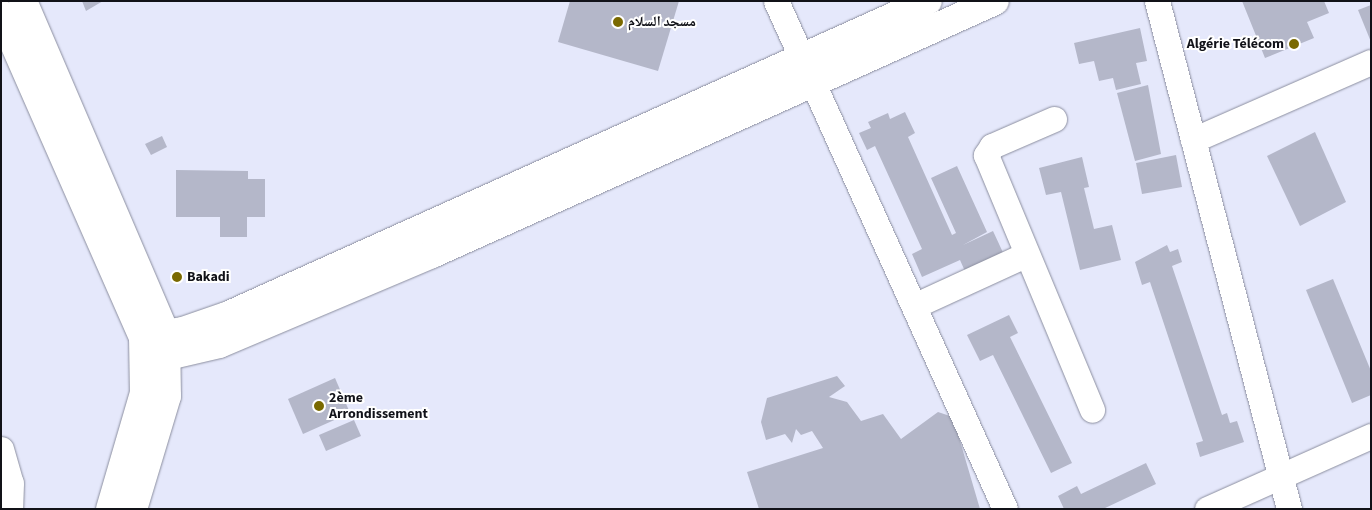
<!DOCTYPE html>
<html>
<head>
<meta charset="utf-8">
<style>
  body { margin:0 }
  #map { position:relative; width:1372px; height:510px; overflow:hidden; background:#e5e8fb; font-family:"Source Sans 3","Noto Naskh Arabic",sans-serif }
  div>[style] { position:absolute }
  .building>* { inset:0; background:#b4b7c9 }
  .roads { filter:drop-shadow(0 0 1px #8b8e9f) drop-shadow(0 0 1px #8b8e9f) }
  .minor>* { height:25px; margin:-12.5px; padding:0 12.5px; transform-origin:12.5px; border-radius:12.5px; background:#fff }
  .major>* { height:28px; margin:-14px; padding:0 14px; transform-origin:14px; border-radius:14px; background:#fff }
  .dots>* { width:14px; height:14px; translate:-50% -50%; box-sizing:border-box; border:2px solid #fff; border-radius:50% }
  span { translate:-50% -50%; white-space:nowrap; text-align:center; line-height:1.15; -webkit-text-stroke:4px #fff; paint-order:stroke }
  .poi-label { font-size:14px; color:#111218; font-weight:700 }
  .left { translate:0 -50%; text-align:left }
  .right { translate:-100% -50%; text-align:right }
  .frame { position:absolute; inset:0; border:2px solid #111218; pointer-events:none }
</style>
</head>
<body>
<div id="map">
  <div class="building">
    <i style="clip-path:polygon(82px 1px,103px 1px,86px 11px)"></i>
    <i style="clip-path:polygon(570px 1px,679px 1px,658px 71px,558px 42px)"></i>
    <i style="clip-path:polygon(1242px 1px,1324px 1px,1329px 13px,1307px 22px,1314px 38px,1265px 58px)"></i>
    <i style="clip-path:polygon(1371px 5px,1371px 42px,1358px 10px)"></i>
    <i style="clip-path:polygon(1140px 28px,1147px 61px,1136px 63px,1141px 84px,1116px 90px,1113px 78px,1099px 81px,1094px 61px,1079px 64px,1074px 43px)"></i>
    <i style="clip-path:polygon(1148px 85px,1161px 154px,1135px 161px,1117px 93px)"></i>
    <i style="clip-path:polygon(905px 112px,915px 133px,908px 137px,952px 235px,956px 233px,931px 178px,957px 166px,987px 232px,963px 245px,993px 231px,1006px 259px,968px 278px,960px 260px,922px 277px,912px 254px,922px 249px,875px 146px,867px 150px,859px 133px,871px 128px,868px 122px,888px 113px,890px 119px)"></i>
    <i style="clip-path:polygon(1315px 132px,1346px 202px,1300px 226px,1267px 156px)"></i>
    <i style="clip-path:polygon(162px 136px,167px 147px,151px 155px,145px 144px)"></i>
    <i style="clip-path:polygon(1176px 155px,1182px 187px,1142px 194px,1136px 163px)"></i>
    <i style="clip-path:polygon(1082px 157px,1089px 187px,1084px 188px,1094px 229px,1112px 225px,1121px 260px,1080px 270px,1061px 192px,1046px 195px,1039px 168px)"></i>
    <i style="clip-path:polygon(176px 170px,248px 171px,248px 179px,265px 179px,265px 217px,247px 217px,247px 237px,220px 237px,220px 217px,176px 217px)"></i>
    <i style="clip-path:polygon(1167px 245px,1170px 252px,1178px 249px,1182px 262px,1172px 266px,1222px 415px,1227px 413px,1230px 423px,1237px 421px,1244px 442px,1200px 457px,1196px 443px,1203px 441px,1150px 282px,1142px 285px,1135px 262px)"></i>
    <i style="clip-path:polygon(1333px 279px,1371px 371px,1371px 395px,1352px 403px,1306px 290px)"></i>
    <i style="clip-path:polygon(1009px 315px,1018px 333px,1010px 337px,1072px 463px,1051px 473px,993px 355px,980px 361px,967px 335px)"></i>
    <i style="clip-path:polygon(837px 376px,845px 386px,829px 397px,847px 402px,861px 421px,883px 414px,901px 439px,938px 412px,953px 417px,980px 509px,759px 509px,747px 472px,823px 448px,812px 431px,801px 435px,796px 429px,792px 443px,785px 434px,766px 440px,761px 422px,767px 398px)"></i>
    <i style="clip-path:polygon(335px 378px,350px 413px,303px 434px,288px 399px)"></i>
    <i style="clip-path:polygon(354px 420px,361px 436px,326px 451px,319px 435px)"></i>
    <i style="clip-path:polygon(1146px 463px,1156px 484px,1103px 509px,1064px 509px,1058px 496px,1077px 486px,1081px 494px)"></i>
  </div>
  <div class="roads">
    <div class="minor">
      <i style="left:776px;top:1px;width:557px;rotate:65.73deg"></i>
      <i style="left:1157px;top:1px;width:525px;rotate:75.43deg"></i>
      <i style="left:1054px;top:119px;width:68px;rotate:156.5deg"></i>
      <i style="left:992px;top:146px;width:11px;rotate:124deg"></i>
      <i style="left:986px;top:155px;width:276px;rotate:67.4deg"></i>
      <i style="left:1193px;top:140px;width:194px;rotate:-23.7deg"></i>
      <i style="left:914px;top:306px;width:122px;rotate:-24.7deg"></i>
      <i style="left:1px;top:449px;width:35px;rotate:74deg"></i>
      <i style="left:11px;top:483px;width:26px;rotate:92deg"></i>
      <i style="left:1207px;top:509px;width:180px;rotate:-24deg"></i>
    </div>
    <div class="major">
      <i style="left:23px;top:1px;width:362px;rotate:66.8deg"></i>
      <i style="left:166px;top:334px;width:62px;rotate:89.1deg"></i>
      <i style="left:167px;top:396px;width:118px;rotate:106.7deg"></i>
      <i style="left:1px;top:14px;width:353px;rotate:66.3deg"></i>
      <i style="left:143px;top:337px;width:56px;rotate:89deg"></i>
      <i style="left:144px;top:393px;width:121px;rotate:106.3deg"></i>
      <i style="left:143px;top:337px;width:40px;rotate:-8.5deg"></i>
      <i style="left:183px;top:331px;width:49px;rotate:-19.2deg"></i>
      <i style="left:229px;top:315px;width:766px;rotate:-24.19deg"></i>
      <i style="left:146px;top:361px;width:75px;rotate:-13.1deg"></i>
      <i style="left:219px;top:344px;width:231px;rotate:-22.9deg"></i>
      <i style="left:432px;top:254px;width:617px;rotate:-24.2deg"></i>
    </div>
  </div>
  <div class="dots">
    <i style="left:618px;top:22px;background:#7a6900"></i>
    <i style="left:1294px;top:44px;background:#7a6900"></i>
    <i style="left:177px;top:277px;background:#7a6900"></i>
    <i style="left:319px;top:406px;background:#7a6900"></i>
  </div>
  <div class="poi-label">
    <span class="left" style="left:628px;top:22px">مسجد السلام</span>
    <span class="right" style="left:1284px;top:44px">Algérie Télécom</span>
    <span class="left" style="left:187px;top:277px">Bakadi</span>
    <span class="left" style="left:329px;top:406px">2ème<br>Arrondissement</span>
  </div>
  <div class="frame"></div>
</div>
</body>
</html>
